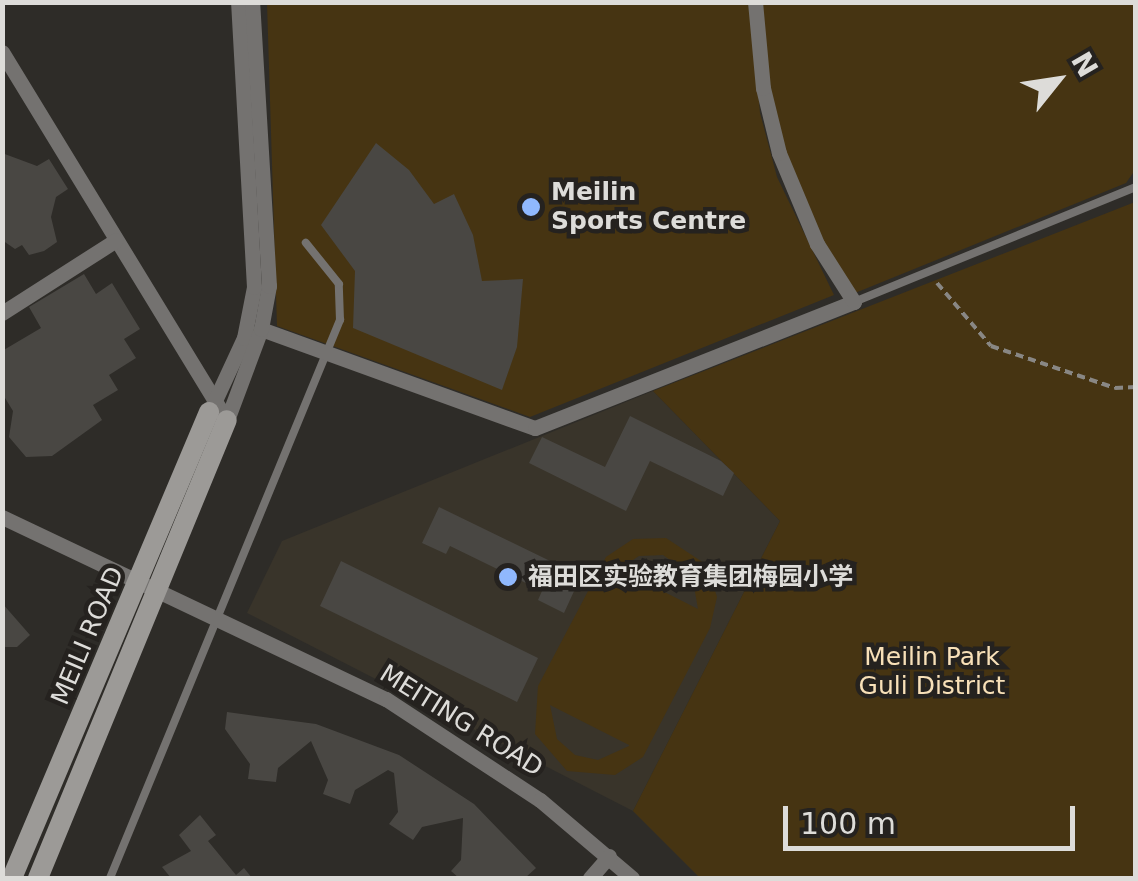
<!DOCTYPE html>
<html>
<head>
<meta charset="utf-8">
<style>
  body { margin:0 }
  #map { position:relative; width:1138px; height:881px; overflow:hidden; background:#2e2c28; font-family:"DejaVu Sans","Noto Sans SC",sans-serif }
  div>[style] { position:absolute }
  .built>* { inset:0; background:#39342a }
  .green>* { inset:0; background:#463412 }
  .building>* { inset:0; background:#494743 }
  .path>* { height:4px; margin-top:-2px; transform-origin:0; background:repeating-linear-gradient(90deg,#898784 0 8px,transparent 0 13px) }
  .lane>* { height:8px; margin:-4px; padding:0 4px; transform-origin:4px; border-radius:4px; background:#747270 }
  .street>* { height:15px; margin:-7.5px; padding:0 7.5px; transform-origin:7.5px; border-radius:7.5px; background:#747270 }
  .secondary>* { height:20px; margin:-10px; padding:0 10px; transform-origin:10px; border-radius:10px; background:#9c9a97 }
  .dots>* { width:28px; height:28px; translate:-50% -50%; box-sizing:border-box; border:5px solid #25221f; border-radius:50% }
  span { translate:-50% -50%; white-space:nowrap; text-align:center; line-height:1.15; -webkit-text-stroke:9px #25221f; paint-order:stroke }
  .poi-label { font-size:25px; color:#dddcd9; font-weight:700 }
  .left { translate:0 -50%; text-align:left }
  .street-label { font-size:25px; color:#dddcd9 }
  .park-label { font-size:25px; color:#f8e0b8 }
  .frame { position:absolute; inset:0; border:5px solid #dddcd9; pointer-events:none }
  .north { position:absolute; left:1008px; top:30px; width:100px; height:100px; -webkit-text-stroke:8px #25221f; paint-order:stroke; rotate:60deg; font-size:28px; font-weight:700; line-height:40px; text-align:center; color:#dddcd9 }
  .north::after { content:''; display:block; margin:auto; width:35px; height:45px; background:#dddcd9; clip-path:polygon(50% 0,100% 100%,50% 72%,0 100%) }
  .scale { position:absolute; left:783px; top:806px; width:292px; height:45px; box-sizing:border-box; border:5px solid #dddcd9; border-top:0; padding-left:12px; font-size:30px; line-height:35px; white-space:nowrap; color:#dddcd9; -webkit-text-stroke:8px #25221f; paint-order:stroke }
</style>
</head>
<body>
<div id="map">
  <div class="built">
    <i style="clip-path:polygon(653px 391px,780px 521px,633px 811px,247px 613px,282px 541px)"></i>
  </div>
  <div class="green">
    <i style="clip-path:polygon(267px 3px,750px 3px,760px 113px,777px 177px,834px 295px,530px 417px,277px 326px)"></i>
    <i style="clip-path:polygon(761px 3px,1135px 3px,1135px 170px,1126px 183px,855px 293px,820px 237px,783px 145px,768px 81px)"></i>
    <i style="clip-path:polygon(1135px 202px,1135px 878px,700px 878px,633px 811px,780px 521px,653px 391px)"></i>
    <i style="clip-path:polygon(evenodd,666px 538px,707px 565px,717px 597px,710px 628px,643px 757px,615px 775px,567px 771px,535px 734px,538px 686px,606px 557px,633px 539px,666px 538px,663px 555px,692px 575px,698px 609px,619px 569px,639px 556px,663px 555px,666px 538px,550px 705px,629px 745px,629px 746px,598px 760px,575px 755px,557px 739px,550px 705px)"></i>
  </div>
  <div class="building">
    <i style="clip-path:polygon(376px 143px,409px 170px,434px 204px,454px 194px,473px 235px,482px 281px,523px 279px,517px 347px,502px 390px,353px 328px,355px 271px,321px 225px)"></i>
    <i style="clip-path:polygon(2px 153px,37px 166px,49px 159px,68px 189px,56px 197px,51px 217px,57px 242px,44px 251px,29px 255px,22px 245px,15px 249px,2px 240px)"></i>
    <i style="clip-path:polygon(84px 274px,96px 294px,112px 283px,140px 329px,124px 339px,136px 358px,109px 375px,118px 390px,93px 405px,102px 420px,52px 456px,26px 457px,9px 437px,13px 411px,2px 393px,2px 351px,41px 328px,29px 307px)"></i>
    <i style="clip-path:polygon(630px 416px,721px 461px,734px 473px,723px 496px,650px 461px,626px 511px,529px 463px,542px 437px,605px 467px)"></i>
    <i style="clip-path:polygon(439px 507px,581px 576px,564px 613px,538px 600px,542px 591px,450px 546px,446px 554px,422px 543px)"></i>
    <i style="clip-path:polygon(341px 561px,538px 658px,517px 702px,320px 606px)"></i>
    <i style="clip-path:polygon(2px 603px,30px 635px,17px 647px,2px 647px)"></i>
    <i style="clip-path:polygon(227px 712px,316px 724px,399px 755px,474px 804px,536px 868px,525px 878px,459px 878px,451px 871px,461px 860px,463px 818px,422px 827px,413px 840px,389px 824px,398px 812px,394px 773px,388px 770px,355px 790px,350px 804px,323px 794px,328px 780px,311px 741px,278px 768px,276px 782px,248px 779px,250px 764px,225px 729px)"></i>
    <i style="clip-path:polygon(200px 815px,216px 835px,208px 841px,236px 875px,244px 868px,252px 878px,171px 878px,162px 867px,191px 851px,179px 835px)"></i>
  </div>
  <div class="path">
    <i style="left:937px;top:283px;width:83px;rotate:49.4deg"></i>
    <i style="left:991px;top:346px;width:131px;rotate:18.7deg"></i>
    <i style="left:1115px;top:388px;width:21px;rotate:-3deg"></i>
  </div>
  <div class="lane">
    <i style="left:854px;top:302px;width:305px;rotate:-22.2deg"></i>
    <i style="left:110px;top:878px;width:604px;rotate:-67.6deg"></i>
    <i style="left:340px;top:320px;width:36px;rotate:-92deg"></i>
    <i style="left:339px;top:284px;width:53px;rotate:-128.8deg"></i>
  </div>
  <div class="street">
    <i style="left:2px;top:52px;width:431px;rotate:58.6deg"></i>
    <i style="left:2px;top:313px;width:135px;rotate:-32.6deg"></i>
    <i style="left:261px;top:329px;width:291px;rotate:19.9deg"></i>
    <i style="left:535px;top:428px;width:343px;rotate:-21.6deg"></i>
    <i style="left:854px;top:302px;width:69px;rotate:-122.5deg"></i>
    <i style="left:817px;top:244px;width:99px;rotate:-112.7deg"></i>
    <i style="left:779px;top:153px;width:67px;rotate:-103.8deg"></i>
    <i style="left:763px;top:88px;width:86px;rotate:-95.3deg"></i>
    <i style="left:211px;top:409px;width:78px;rotate:-65.1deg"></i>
    <i style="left:244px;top:338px;width:52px;rotate:-78.9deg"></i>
    <i style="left:254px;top:287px;width:285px;rotate:-93.2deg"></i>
    <i style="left:227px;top:420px;width:97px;rotate:-69.5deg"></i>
    <i style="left:261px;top:329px;width:44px;rotate:-79.5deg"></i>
    <i style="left:269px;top:286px;width:285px;rotate:-93.4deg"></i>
    <i style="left:2px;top:517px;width:425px;rotate:25.4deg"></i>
    <i style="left:386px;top:699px;width:184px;rotate:33.3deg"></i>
    <i style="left:540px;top:800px;width:121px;rotate:40.3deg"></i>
    <i style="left:590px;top:878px;width:29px;rotate:-49deg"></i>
  </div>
  <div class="secondary">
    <i style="left:12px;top:878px;width:506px;rotate:-67.08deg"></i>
    <i style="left:38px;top:878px;width:495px;rotate:-67.6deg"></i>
  </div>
  <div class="dots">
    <i style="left:531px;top:207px;background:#90b8fd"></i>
    <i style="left:508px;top:577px;background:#90b8fd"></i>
  </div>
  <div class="poi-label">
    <span class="left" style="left:551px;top:207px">Meilin<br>Sports Centre</span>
    <span class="left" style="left:528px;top:577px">福田区实验教育集团梅园小学</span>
  </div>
  <div class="street-label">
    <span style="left:88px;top:636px;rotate:-67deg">MEILI ROAD</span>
    <span style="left:461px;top:721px;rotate:32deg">MEITING ROAD</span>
  </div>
  <div class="park-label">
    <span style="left:932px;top:672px">Meilin Park<br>Guli District</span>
  </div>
  <div class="frame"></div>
  <div class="north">N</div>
  <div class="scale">100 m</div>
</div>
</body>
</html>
